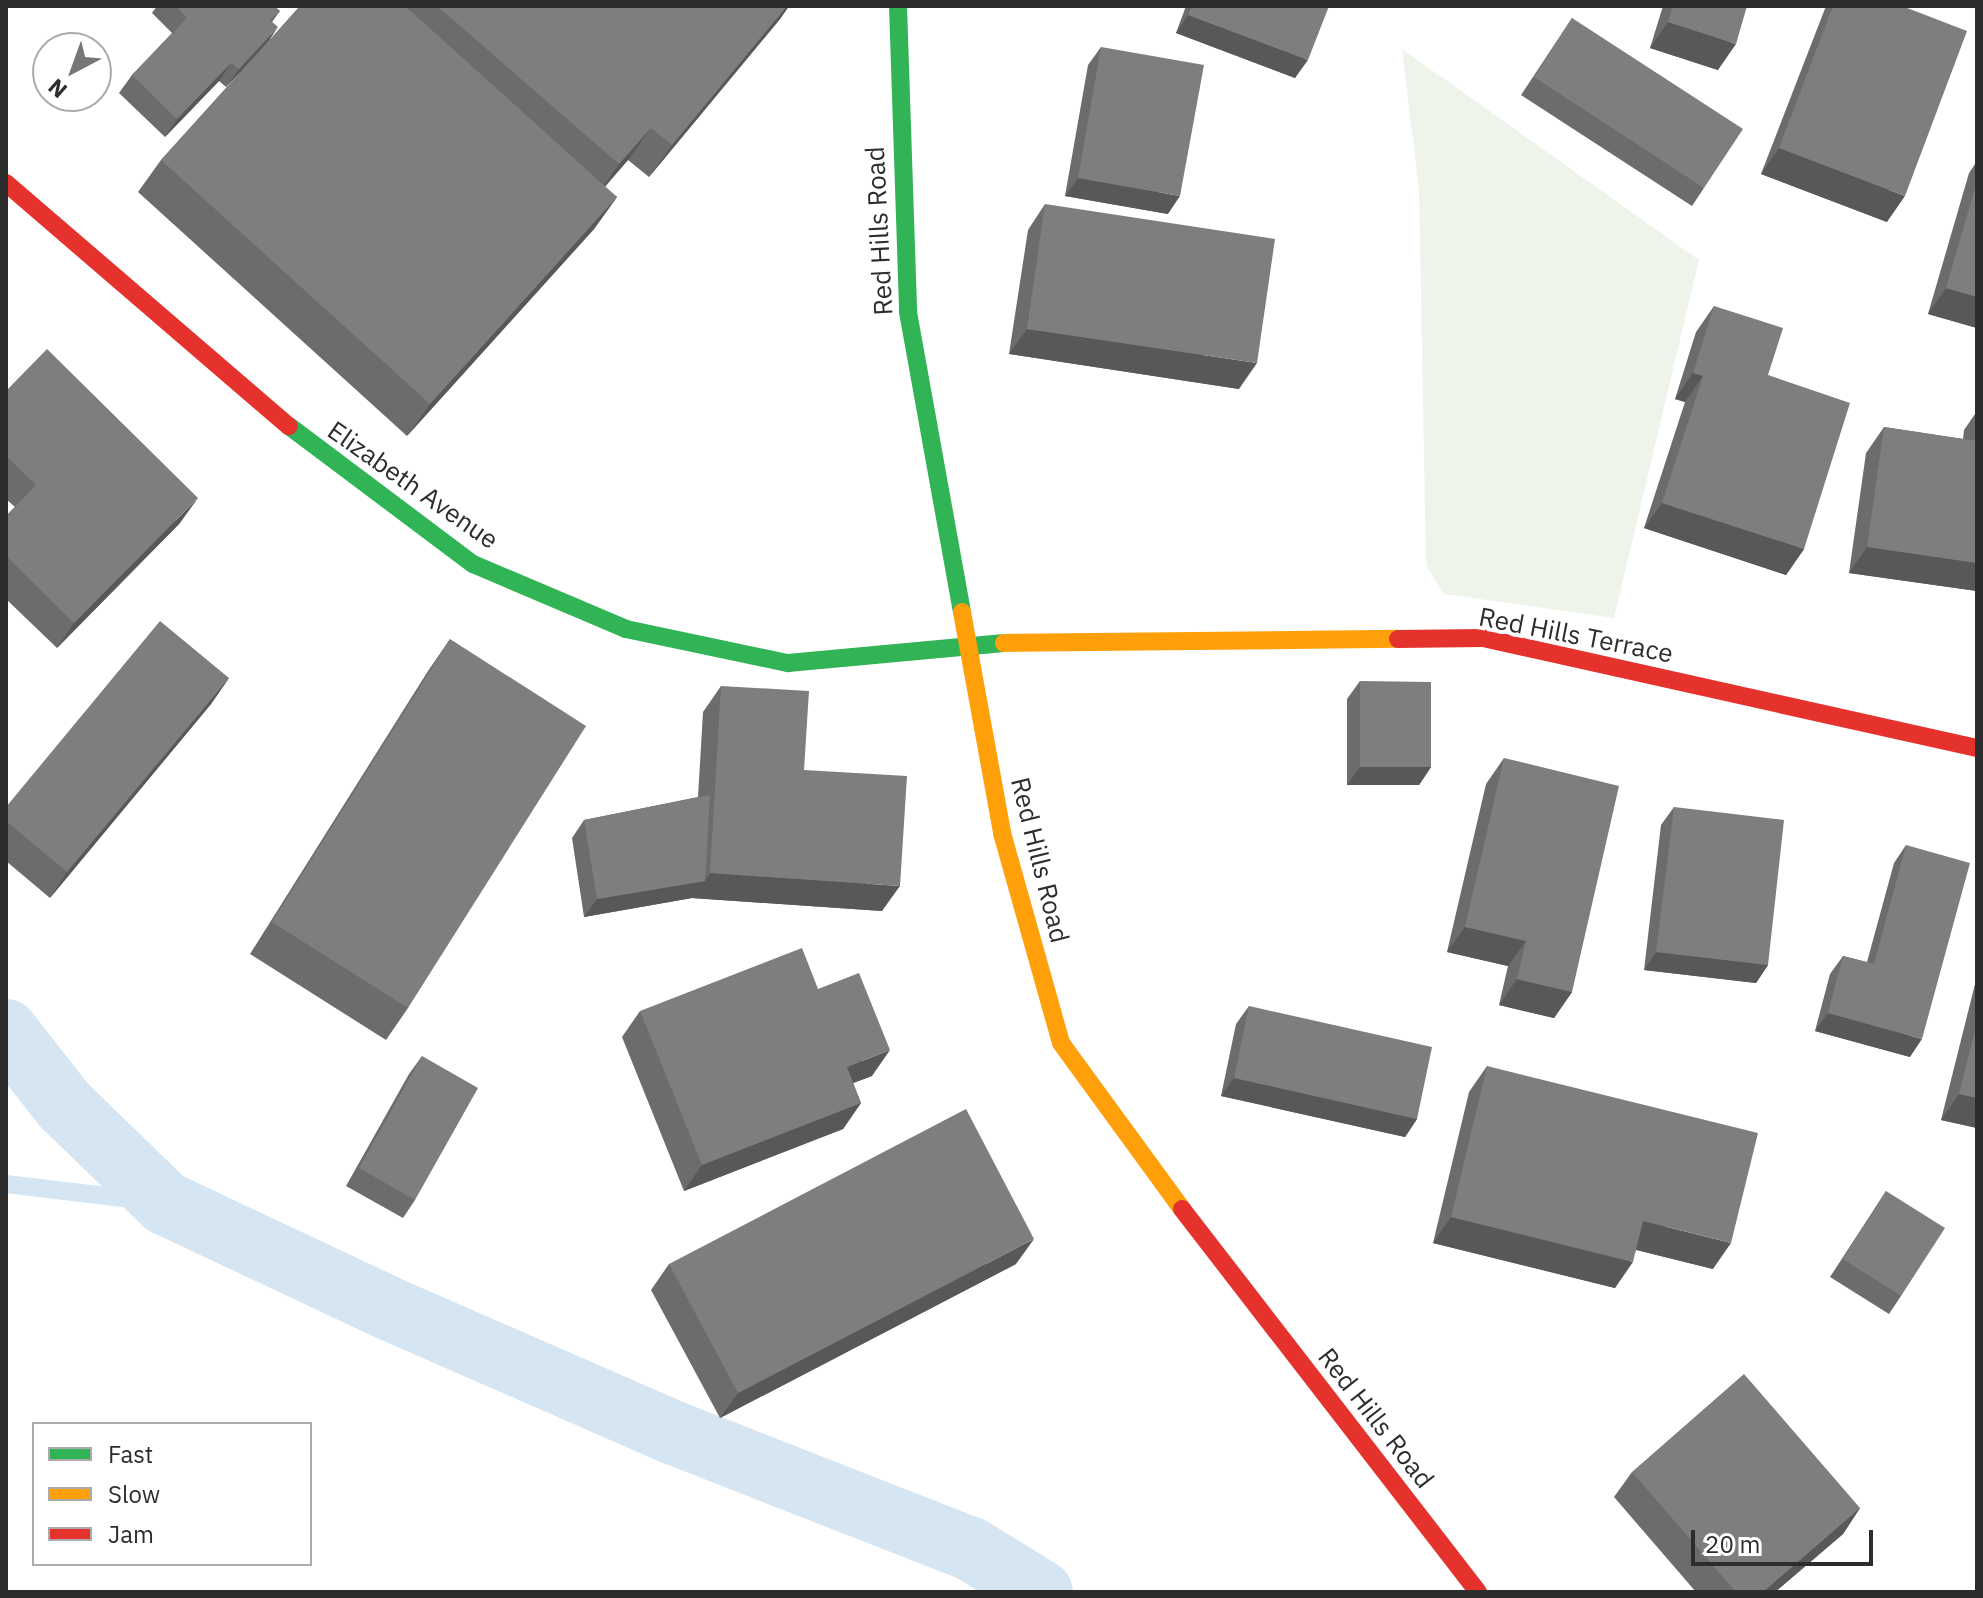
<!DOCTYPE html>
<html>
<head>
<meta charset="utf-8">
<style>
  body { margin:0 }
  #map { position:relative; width:1983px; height:1598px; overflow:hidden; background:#fff; font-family:"IBM Plex Sans",sans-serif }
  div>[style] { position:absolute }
  .green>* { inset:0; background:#eff4eb }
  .stream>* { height:18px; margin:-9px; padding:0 9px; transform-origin:9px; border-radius:9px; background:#d6e5f2 }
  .canal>* { height:64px; margin:-32px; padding:0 32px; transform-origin:32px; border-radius:32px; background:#d6e5f2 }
  .fast>* { height:18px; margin:-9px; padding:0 9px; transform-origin:9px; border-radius:9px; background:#30b455 }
  .slow>* { height:18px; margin:-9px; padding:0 9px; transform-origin:9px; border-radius:9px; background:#ff9f0a }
  .jam>* { height:18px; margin:-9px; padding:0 9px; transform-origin:9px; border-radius:9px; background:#e5322d }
  .wall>* { inset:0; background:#6c6c6c }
  .shaded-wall>* { inset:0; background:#585858 }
  .building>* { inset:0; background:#7e7e7e }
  span { translate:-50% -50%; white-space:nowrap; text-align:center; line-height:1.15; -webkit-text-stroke:8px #fff; paint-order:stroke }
  .street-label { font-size:26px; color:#2d2d2d }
  .frame { position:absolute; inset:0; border:8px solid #2d2d2d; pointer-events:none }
  .legend { position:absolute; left:32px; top:1422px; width:280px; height:144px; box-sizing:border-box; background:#fff; border:2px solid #ababab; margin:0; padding:10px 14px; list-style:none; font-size:24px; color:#2d2d2d }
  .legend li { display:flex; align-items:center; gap:16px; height:40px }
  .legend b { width:40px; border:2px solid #ababab }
  .north { position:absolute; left:32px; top:32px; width:80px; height:80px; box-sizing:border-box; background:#fff; border:2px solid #ababab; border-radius:50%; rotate:221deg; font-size:22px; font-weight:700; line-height:32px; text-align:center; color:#2d2d2d }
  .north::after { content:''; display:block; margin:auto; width:28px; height:36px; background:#767676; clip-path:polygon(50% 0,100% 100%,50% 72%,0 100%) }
  .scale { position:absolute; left:1691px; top:1530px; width:182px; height:36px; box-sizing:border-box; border:4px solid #2d2d2d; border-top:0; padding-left:10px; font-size:24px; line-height:28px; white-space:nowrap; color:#2d2d2d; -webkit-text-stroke:6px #fff; paint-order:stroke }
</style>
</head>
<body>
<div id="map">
  <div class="green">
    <i style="clip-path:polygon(1402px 49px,1699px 260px,1614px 618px,1444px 594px,1426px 565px,1419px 190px)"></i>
  </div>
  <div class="stream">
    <i style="left:6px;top:1184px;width:160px;rotate:6.8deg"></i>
  </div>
  <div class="canal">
    <i style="left:6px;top:1031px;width:94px;rotate:51.9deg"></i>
    <i style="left:64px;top:1105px;width:141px;rotate:44.1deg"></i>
    <i style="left:165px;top:1203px;width:246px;rotate:25.2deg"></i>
    <i style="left:388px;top:1308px;width:315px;rotate:23.6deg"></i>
    <i style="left:677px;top:1434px;width:316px;rotate:21.4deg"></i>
    <i style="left:971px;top:1549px;width:82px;rotate:31.6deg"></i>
  </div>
  <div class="fast">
    <i style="left:898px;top:6px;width:306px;rotate:88.1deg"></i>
    <i style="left:908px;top:312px;width:305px;rotate:79.8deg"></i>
    <i style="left:289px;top:426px;width:230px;rotate:36.9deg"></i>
    <i style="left:473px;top:564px;width:166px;rotate:23deg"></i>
    <i style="left:626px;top:629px;width:166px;rotate:11.9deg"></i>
    <i style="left:788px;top:663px;width:217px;rotate:-5.3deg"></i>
  </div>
  <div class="slow">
    <i style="left:962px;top:612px;width:225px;rotate:79.7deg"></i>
    <i style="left:1002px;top:833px;width:218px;rotate:74.3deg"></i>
    <i style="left:1061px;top:1043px;width:205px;rotate:53.9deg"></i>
    <i style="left:1004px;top:643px;width:394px;rotate:-0.6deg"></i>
  </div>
  <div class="jam">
    <i style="left:6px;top:183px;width:373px;rotate:40.7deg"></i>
    <i style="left:1398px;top:639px;width:85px;rotate:-0.7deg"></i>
    <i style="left:1483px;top:638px;width:506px;rotate:12.55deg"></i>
    <i style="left:1182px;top:1209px;width:484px;rotate:52.3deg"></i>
  </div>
  <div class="wall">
    <i style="clip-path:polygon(157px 6px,274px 6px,280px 11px,272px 22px,270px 40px,300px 6px,789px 6px,780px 19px,649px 177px,628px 160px,605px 187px,617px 197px,594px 229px,407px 436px,138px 192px,161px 160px,246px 66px,226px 87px,219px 81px,165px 137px,119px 93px,132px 75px,172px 33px,152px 13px)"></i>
    <i style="clip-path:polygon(1186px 6px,1329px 6px,1295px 78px,1176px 33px)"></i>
    <i style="clip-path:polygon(1663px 6px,1747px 6px,1718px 70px,1650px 48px)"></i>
    <i style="clip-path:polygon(1826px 6px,1902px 6px,1887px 222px,1761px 174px)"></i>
    <i style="clip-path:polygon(1572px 18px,1704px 188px,1692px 206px,1521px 95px)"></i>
    <i style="clip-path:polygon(1101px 47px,1168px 214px,1065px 196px,1088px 65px)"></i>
    <i style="clip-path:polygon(1977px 161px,1977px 328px,1928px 314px,1969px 173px)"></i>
    <i style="clip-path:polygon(1045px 204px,1239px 389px,1009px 354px,1028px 230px)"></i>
    <i style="clip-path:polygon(1714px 306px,1768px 375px,1804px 549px,1786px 575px,1644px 528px,1685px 402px,1675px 399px,1696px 332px)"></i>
    <i style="clip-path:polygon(6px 391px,180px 523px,57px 648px,6px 599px,6px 516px,15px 507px,6px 499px)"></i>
    <i style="clip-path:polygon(1977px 411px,1977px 591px,1849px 573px,1866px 453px,1884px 427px,1963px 439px,1964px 430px)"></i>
    <i style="clip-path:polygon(450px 639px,408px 1008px,386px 1040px,250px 954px,428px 671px)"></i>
    <i style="clip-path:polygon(229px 678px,211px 704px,50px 898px,6px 861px,6px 807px)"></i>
    <i style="clip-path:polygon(1360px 681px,1431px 767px,1419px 785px,1347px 785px,1347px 699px)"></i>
    <i style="clip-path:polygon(721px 686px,804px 770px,882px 911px,692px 898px,584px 917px,572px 838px,584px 820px,698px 797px,703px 712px)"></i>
    <i style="clip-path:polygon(1504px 758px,1572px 992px,1554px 1018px,1499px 1005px,1508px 966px,1447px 952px,1486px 784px)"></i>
    <i style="clip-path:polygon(1674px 807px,1768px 965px,1756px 983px,1644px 970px,1661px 825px)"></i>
    <i style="clip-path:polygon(1906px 845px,1910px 1057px,1815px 1031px,1830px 974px,1843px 956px,1867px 962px,1894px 863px)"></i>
    <i style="clip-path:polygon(1977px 976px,1977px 1128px,1941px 1120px)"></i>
    <i style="clip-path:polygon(818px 989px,872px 1076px,853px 1083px,861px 1103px,843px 1129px,684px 1191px,622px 1037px,640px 1011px)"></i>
    <i style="clip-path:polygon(1249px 1006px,1417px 1119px,1405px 1137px,1221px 1096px,1236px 1024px)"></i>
    <i style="clip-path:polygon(422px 1056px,415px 1200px,403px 1218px,346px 1186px,409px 1074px)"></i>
    <i style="clip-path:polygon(1487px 1066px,1713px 1269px,1636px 1250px,1615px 1288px,1433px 1243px,1469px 1092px)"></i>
    <i style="clip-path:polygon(1886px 1191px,1901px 1296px,1889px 1314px,1830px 1277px)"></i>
    <i style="clip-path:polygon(669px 1264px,1016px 1264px,720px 1418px,651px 1290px)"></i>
    <i style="clip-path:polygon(1632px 1472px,1860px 1508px,1843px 1534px,1775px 1592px,1696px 1592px,1614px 1497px)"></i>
  </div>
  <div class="shaded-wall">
    <i style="clip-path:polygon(787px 6px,789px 6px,780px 19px,649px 177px,672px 145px)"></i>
    <i style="clip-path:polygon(1188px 15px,1308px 60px,1295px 78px,1176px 33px)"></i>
    <i style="clip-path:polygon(1668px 22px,1736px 44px,1718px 70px,1650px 48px)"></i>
    <i style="clip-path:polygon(278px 27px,266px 45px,226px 87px,239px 69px)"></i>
    <i style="clip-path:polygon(231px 63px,219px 81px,165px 137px,177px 119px)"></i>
    <i style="clip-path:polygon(651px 128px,628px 160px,596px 196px,619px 164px)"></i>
    <i style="clip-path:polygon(1779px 148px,1905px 196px,1887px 222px,1761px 174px)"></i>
    <i style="clip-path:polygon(1078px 178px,1180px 196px,1168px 214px,1065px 196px)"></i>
    <i style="clip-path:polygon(617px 197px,594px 229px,407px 436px,430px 404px)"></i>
    <i style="clip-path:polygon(1946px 288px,1977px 297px,1977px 328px,1928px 314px)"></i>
    <i style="clip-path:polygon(1027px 329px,1257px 363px,1239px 389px,1009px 354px)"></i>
    <i style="clip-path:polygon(1693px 373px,1703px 376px,1685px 402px,1675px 399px)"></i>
    <i style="clip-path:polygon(198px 498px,180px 523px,57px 648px,74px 623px)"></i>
    <i style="clip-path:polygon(1662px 503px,1804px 549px,1786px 575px,1644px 528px)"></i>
    <i style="clip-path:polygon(1867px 547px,1977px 563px,1977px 591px,1849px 573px)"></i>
    <i style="clip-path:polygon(229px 678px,211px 704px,50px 898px,67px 872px)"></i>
    <i style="clip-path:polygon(1360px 767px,1431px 767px,1419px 785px,1347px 785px)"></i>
    <i style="clip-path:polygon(710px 873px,900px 886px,882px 911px,692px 898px,584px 917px,597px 899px,705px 881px)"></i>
    <i style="clip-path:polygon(1465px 927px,1526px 941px,1508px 966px,1447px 952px)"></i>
    <i style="clip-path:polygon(1656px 952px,1768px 965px,1756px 983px,1644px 970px)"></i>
    <i style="clip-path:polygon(1517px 979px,1572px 992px,1554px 1018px,1499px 1005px)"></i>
    <i style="clip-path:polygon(1828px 1013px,1922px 1039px,1910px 1057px,1815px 1031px)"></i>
    <i style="clip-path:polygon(890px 1050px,872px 1076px,829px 1092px,847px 1067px)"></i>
    <i style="clip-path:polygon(1234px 1078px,1417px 1119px,1405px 1137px,1221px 1096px)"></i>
    <i style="clip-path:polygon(1959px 1094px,1977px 1098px,1977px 1128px,1941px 1120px)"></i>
    <i style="clip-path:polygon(861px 1103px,843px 1129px,684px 1191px,702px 1165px)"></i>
    <i style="clip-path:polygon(1451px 1217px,1633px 1262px,1615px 1288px,1433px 1243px)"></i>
    <i style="clip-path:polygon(1643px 1221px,1731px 1243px,1713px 1269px,1625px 1247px)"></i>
    <i style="clip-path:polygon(1034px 1239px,1016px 1264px,720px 1418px,738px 1393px)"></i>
    <i style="clip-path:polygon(1860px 1508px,1843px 1534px,1775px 1592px,1763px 1592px)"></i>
  </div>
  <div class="building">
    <i style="clip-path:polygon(176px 6px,274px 6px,280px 11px,270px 20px,278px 27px,239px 69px,231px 63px,177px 119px,132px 75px,187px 18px)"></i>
    <i style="clip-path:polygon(300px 6px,405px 6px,617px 197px,430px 404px,161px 160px)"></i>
    <i style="clip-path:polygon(437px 6px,787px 6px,672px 145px,651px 128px,619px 164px)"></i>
    <i style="clip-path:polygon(1192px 6px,1329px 6px,1308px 60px,1188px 15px)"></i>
    <i style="clip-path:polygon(1673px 6px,1747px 6px,1736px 44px,1668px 22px)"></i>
    <i style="clip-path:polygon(1833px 6px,1902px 6px,1967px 31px,1905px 196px,1779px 148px)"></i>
    <i style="clip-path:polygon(1572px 18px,1743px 129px,1704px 188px,1534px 77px)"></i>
    <i style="clip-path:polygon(1101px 47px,1204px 65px,1180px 196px,1078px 178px)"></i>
    <i style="clip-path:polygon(1977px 181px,1977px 297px,1946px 288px)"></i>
    <i style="clip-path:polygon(1045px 204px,1275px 239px,1257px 363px,1027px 329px)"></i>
    <i style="clip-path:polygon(1714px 306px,1783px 328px,1768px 375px,1850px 403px,1804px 549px,1662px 503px,1703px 376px,1693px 373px)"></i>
    <i style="clip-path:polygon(47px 349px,198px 498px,74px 623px,6px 556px,6px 516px,36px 485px,6px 456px,6px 391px)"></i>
    <i style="clip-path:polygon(1884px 427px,1977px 441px,1977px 563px,1867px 547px)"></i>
    <i style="clip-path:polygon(160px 621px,229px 678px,67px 872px,6px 821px,6px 807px)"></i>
    <i style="clip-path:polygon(450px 639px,586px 726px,408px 1008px,272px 922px)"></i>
    <i style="clip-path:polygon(1360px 681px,1431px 682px,1431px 767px,1360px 767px)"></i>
    <i style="clip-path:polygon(721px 686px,809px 691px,804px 770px,907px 776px,900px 886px,710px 873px)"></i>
    <i style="clip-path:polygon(1504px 758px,1619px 786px,1572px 992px,1517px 979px,1526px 941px,1465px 927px)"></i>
    <i style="clip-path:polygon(710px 795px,705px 881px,597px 899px,584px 820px)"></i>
    <i style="clip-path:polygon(1674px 807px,1784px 820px,1768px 965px,1656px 952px)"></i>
    <i style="clip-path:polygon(1906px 845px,1970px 863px,1922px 1039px,1828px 1013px,1843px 956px,1874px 964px)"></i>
    <i style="clip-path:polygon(802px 948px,818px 989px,859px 973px,890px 1050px,847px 1067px,861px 1103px,702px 1165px,640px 1011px)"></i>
    <i style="clip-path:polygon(1249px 1006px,1432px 1047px,1417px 1119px,1234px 1078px)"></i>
    <i style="clip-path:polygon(1977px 1023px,1977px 1098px,1959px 1094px)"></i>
    <i style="clip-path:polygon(422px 1056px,478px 1088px,415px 1200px,359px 1168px)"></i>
    <i style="clip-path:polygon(1487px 1066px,1758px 1133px,1731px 1243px,1643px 1221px,1633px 1262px,1451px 1217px)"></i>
    <i style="clip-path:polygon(966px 1109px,1034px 1239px,738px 1393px,669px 1264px)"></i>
    <i style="clip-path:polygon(1886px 1191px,1945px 1228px,1901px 1296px,1843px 1259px)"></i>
    <i style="clip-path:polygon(1744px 1374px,1860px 1508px,1763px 1592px,1736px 1592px,1632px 1472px)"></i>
  </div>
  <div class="street-label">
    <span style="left:879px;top:231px;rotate:-93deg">Red Hills Road</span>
    <span style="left:413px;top:485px;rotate:35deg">Elizabeth Avenue</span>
    <span style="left:1576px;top:635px;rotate:11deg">Red Hills Terrace</span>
    <span style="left:1040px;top:860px;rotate:76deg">Red Hills Road</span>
    <span style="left:1376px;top:1418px;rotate:52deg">Red Hills Road</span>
  </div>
  <div class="frame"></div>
  <ul class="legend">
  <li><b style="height:10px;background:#30b455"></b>Fast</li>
  <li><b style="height:10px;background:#ff9f0a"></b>Slow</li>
  <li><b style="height:10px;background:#e5322d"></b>Jam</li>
  </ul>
  <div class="north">N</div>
  <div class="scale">20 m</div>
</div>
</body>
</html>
